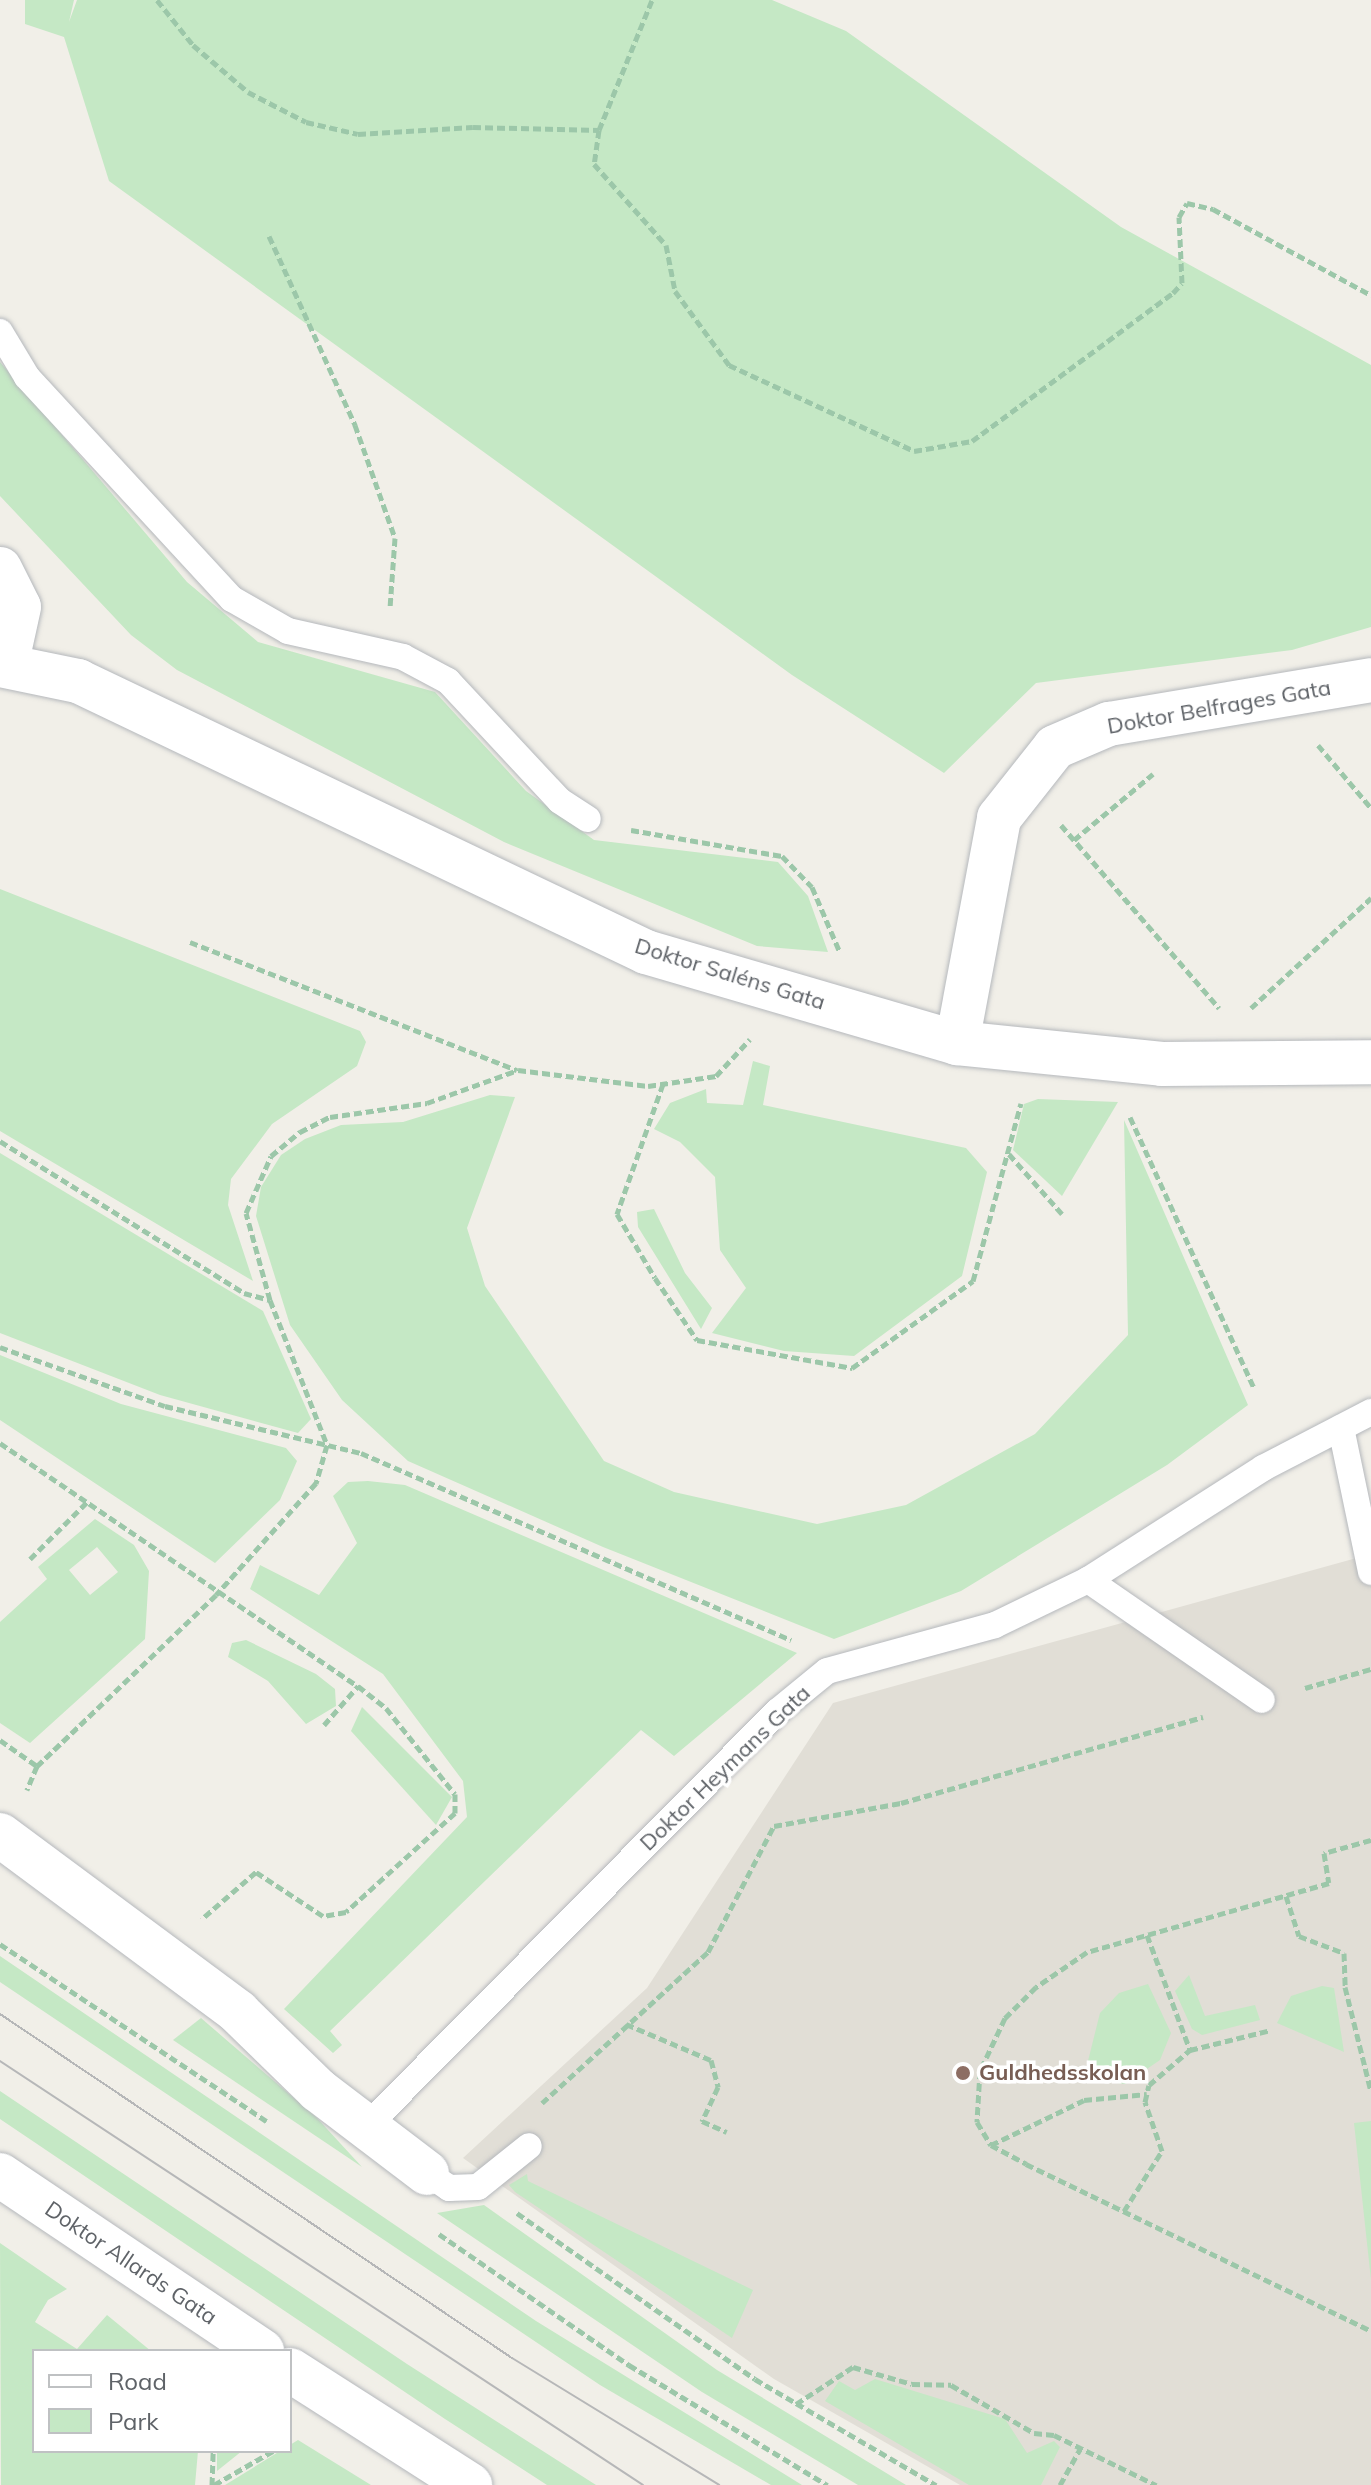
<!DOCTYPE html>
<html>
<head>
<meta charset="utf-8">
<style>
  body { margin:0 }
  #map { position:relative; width:1371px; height:2485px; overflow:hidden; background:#f1efe8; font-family:Mulish,sans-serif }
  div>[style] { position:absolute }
  .education>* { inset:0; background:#e1ded6 }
  .green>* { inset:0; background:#c5e8c5 }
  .path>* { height:5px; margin-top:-2.5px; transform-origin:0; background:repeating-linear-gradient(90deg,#9cc7a9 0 8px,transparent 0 12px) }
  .roads { filter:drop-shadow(0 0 2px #b5b8bc) drop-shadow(0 0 2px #b5b8bc) }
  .lane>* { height:26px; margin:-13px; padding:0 13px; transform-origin:13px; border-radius:13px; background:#fff }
  .street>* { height:44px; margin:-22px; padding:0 22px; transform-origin:22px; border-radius:22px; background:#fff }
  .secondary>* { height:44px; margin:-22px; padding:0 22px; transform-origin:22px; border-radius:22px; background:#fff }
  .tram>* { height:2px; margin:-1px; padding:0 1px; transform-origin:1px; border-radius:1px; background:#b6b7b8 }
  .dots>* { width:22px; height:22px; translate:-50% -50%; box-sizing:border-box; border:4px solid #fff; border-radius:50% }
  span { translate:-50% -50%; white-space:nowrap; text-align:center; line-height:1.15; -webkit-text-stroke:7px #fff; paint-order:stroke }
  .street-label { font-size:22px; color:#5f6368 }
  .education-label { font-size:22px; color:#785e54; font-weight:700 }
  .left { translate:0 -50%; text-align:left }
  .legend { position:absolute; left:32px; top:2349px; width:260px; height:104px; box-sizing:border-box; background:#fff; border:2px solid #bfc1c3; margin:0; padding:10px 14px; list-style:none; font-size:24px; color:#5f6368 }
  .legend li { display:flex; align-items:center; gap:16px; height:40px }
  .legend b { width:40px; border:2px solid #bfc1c3 }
</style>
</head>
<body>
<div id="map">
  <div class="education">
    <i style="clip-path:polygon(1371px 1554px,1371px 2485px,960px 2485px,774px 2379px,463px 2158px,647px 1988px,833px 1703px)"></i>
  </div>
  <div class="green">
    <i style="clip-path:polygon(25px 0,74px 0,69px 22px,77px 0,772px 0,846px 31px,1121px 227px,1371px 365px,1371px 627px,1292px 650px,1036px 683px,944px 773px,792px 675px,109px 181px,64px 37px,25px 24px)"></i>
    <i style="clip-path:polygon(0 362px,187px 582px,258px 642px,435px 692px,526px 791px,594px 840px,778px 862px,808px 896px,828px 952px,757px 946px,504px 842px,177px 670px,131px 635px,0 496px)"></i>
    <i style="clip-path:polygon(0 889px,360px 1031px,366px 1042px,357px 1066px,272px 1124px,231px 1179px,228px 1205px,253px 1281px,0 1131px)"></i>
    <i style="clip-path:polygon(753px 1061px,770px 1066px,763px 1105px,966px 1148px,987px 1172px,962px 1276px,854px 1356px,784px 1351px,712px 1333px,746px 1288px,720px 1250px,715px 1177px,680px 1142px,654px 1129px,670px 1103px,706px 1089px,707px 1103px,743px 1105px)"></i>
    <i style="clip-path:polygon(490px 1095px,515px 1097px,467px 1228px,485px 1286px,604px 1461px,674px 1492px,817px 1524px,906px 1505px,1035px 1434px,1128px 1335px,1124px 1120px,1248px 1405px,1167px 1465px,961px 1591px,834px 1639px,603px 1547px,408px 1461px,342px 1400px,290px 1325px,256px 1216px,261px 1187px,281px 1155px,305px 1139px,341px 1125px,403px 1122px)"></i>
    <i style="clip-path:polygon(1038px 1099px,1118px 1102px,1062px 1196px,1013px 1150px,1024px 1104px)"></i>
    <i style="clip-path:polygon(0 1153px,263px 1311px,311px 1419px,298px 1433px,160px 1395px,0 1333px)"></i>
    <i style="clip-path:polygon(654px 1209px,685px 1273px,712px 1308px,701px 1329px,638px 1227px,637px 1212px)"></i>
    <i style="clip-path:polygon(0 1355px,121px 1404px,286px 1448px,297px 1461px,280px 1500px,215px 1563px,0 1420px)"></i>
    <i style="clip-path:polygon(368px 1481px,405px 1485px,797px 1653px,674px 1756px,641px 1730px,330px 2031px,342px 2045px,333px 2053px,284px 2009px,467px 1817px,463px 1781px,383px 1674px,250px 1589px,260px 1565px,319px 1595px,357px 1543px,333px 1496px,348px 1482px)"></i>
    <i style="clip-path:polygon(evenodd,95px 1519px,134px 1545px,149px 1571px,145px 1639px,30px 1743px,0 1723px,0 1622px,47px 1579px,38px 1567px,95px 1519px,97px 1547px,118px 1572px,90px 1595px,69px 1570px,97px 1547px)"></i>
    <i style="clip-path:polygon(246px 1640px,316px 1674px,335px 1689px,336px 1706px,306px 1724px,268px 1681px,228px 1657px,232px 1643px)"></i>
    <i style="clip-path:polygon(362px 1707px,452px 1797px,436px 1825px,351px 1731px)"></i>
    <i style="clip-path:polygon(0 1956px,536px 2321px,802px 2485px,771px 2485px,600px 2385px,0 1982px)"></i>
    <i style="clip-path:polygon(1189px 1975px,1205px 2016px,1255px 2005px,1260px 2020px,1202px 2035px,1192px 2029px,1175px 1991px)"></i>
    <i style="clip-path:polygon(1148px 1984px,1171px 2033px,1160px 2060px,1125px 2084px,1095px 2080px,1088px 2061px,1100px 2013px,1119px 1993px)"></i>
    <i style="clip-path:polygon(1322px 1986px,1334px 1988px,1344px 2052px,1277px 2023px,1291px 1996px)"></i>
    <i style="clip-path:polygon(201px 2018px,317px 2118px,362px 2167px,173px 2040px)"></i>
    <i style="clip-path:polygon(0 2091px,407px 2364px,596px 2485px,547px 2485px,445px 2419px,0 2119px)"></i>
    <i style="clip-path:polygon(1371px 2121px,1371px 2280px,1354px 2123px)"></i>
    <i style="clip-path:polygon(527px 2174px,528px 2181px,753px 2290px,732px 2338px,515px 2192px,509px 2185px)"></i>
    <i style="clip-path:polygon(484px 2205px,717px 2370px,906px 2485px,858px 2485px,702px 2392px,437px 2213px)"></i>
    <i style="clip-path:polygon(0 2243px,67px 2289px,48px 2300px,35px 2322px,77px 2349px,107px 2315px,151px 2351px,34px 2351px,34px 2451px,198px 2451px,195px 2485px,1px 2485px)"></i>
    <i style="clip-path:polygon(875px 2379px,1005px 2419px,1027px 2453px,1054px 2441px,1060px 2447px,1041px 2485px,969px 2485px,825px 2401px,839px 2381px,855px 2390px)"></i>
    <i style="clip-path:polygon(298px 2440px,371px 2485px,225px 2485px)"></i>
    <i style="clip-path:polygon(217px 2451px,242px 2451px,217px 2471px)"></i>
  </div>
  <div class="path">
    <i style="left:157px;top:0;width:58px;rotate:51.3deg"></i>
    <i style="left:193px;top:45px;width:72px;rotate:40.5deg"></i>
    <i style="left:248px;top:92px;width:65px;rotate:27.3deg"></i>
    <i style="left:306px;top:122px;width:53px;rotate:13deg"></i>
    <i style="left:358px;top:134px;width:115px;rotate:-3.5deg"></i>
    <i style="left:473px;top:127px;width:126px;rotate:1.4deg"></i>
    <i style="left:599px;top:130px;width:34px;rotate:98deg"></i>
    <i style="left:594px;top:164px;width:108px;rotate:48.4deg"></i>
    <i style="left:666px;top:245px;width:47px;rotate:78.9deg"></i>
    <i style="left:675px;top:291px;width:92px;rotate:53.9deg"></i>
    <i style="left:729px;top:365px;width:204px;rotate:24.9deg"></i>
    <i style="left:914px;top:451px;width:59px;rotate:-9.8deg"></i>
    <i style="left:972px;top:441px;width:250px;rotate:-36.4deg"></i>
    <i style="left:1173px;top:293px;width:13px;rotate:-48deg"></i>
    <i style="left:1182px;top:283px;width:66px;rotate:-92.6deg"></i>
    <i style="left:1179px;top:217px;width:16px;rotate:-60deg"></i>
    <i style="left:1187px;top:203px;width:27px;rotate:13deg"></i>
    <i style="left:1213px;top:209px;width:180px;rotate:28.6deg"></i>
    <i style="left:599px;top:130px;width:140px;rotate:-67.8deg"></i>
    <i style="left:269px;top:236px;width:208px;rotate:65.5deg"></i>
    <i style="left:355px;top:425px;width:120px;rotate:70.5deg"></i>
    <i style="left:395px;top:538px;width:69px;rotate:94.1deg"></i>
    <i style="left:1318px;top:745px;width:82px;rotate:49.9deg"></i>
    <i style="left:1061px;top:825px;width:242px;rotate:49.2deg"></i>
    <i style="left:631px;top:830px;width:153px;rotate:9.8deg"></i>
    <i style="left:782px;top:856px;width:43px;rotate:45.9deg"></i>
    <i style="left:812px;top:887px;width:69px;rotate:66.8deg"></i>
    <i style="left:1074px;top:840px;width:103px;rotate:-39.9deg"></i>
    <i style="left:190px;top:942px;width:351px;rotate:21.4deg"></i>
    <i style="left:1251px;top:1008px;width:163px;rotate:-42.5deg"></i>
    <i style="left:663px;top:1084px;width:138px;rotate:109.5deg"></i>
    <i style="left:617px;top:1214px;width:74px;rotate:59.3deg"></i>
    <i style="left:655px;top:1278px;width:75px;rotate:55.9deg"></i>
    <i style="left:697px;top:1340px;width:158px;rotate:10.2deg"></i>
    <i style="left:852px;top:1368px;width:149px;rotate:-35.7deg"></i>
    <i style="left:973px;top:1281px;width:184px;rotate:-74.9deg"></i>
    <i style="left:1130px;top:1117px;width:298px;rotate:65.4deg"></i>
    <i style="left:0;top:1141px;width:287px;rotate:31.9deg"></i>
    <i style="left:244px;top:1293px;width:27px;rotate:15deg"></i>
    <i style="left:270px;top:1300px;width:156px;rotate:68.5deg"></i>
    <i style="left:327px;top:1445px;width:40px;rotate:106deg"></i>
    <i style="left:316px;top:1483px;width:150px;rotate:131.8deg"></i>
    <i style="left:216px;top:1595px;width:248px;rotate:136.3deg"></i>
    <i style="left:1009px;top:1154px;width:80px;rotate:48.5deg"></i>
    <i style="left:270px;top:1300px;width:90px;rotate:-105.4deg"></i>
    <i style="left:246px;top:1213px;width:62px;rotate:-66.3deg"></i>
    <i style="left:271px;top:1156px;width:38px;rotate:-40deg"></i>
    <i style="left:300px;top:1132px;width:34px;rotate:-27deg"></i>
    <i style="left:330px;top:1117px;width:98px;rotate:-8.2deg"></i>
    <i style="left:427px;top:1103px;width:97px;rotate:-19.9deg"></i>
    <i style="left:518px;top:1070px;width:131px;rotate:7deg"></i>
    <i style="left:648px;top:1086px;width:69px;rotate:-8.4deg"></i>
    <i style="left:716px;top:1076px;width:50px;rotate:-47.4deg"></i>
    <i style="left:0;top:1347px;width:175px;rotate:19.7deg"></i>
    <i style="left:165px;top:1406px;width:202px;rotate:13.5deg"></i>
    <i style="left:361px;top:1453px;width:469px;rotate:23.5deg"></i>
    <i style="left:0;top:1443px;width:433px;rotate:34.2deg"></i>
    <i style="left:358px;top:1686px;width:36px;rotate:38deg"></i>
    <i style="left:386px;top:1708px;width:110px;rotate:51.3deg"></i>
    <i style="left:455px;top:1794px;width:19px;rotate:90deg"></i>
    <i style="left:455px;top:1813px;width:147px;rotate:137.8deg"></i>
    <i style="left:346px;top:1912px;width:23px;rotate:170deg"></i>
    <i style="left:323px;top:1916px;width:80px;rotate:-146.7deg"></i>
    <i style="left:256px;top:1872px;width:72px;rotate:139deg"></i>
    <i style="left:30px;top:1559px;width:81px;rotate:-45deg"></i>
    <i style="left:1305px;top:1688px;width:69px;rotate:-16.1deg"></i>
    <i style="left:324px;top:1725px;width:52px;rotate:-48.9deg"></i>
    <i style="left:0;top:1740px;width:45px;rotate:35.1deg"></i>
    <i style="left:37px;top:1766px;width:26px;rotate:113deg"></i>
    <i style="left:1371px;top:1840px;width:49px;rotate:164.5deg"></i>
    <i style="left:1324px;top:1853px;width:30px;rotate:81deg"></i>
    <i style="left:1329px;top:1883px;width:252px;rotate:164.1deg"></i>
    <i style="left:1087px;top:1952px;width:62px;rotate:145.5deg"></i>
    <i style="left:1036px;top:1987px;width:44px;rotate:135deg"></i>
    <i style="left:1005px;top:2018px;width:59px;rotate:115.3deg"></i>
    <i style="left:980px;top:2071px;width:51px;rotate:93.4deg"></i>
    <i style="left:977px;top:2122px;width:27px;rotate:59deg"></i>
    <i style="left:991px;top:2145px;width:40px;rotate:28deg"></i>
    <i style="left:1026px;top:2164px;width:383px;rotate:25.8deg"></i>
    <i style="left:1286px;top:1896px;width:42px;rotate:72deg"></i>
    <i style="left:1299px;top:1936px;width:48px;rotate:20.7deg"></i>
    <i style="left:1344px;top:1953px;width:34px;rotate:88deg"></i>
    <i style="left:1345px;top:1987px;width:107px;rotate:76deg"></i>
    <i style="left:1147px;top:1935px;width:123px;rotate:69.5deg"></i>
    <i style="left:0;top:1944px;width:320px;rotate:33.6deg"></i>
    <i style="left:626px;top:2024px;width:92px;rotate:23deg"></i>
    <i style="left:711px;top:2060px;width:28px;rotate:75deg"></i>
    <i style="left:718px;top:2087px;width:38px;rotate:115deg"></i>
    <i style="left:702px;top:2121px;width:27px;rotate:24deg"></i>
    <i style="left:542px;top:2103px;width:224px;rotate:-42.3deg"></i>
    <i style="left:708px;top:1952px;width:142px;rotate:-62.4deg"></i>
    <i style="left:774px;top:1826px;width:129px;rotate:-10.3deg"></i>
    <i style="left:901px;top:1803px;width:314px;rotate:-15.9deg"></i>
    <i style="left:991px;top:2145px;width:103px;rotate:-25.8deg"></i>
    <i style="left:1084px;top:2100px;width:63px;rotate:-5.4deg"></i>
    <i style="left:1124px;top:2211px;width:71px;rotate:-57.7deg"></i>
    <i style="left:1162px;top:2151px;width:52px;rotate:-109.1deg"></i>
    <i style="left:1145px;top:2102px;width:17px;rotate:-77deg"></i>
    <i style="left:1149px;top:2085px;width:54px;rotate:-40.5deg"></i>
    <i style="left:1190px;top:2050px;width:83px;rotate:-13.9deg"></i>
    <i style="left:517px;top:2213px;width:290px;rotate:34.9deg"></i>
    <i style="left:755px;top:2379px;width:210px;rotate:30.4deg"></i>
    <i style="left:439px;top:2234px;width:231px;rotate:34.6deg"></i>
    <i style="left:629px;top:2365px;width:232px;rotate:31.2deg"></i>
    <i style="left:796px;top:2404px;width:68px;rotate:-33deg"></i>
    <i style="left:853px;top:2367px;width:61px;rotate:16.1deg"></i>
    <i style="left:912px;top:2384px;width:39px;rotate:1deg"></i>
    <i style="left:951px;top:2385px;width:96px;rotate:30deg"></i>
    <i style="left:1034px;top:2433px;width:20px;rotate:6deg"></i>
    <i style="left:1054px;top:2435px;width:114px;rotate:26.1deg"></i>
    <i style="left:212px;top:2485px;width:34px;rotate:-88deg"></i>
    <i style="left:214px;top:2485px;width:68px;rotate:-30deg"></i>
    <i style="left:1060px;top:2485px;width:41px;rotate:-60.9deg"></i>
  </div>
  <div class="roads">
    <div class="lane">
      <i style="left:0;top:332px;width:52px;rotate:59deg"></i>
      <i style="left:27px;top:377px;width:302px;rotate:47.3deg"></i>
      <i style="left:232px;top:599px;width:64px;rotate:29.7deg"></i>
      <i style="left:288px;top:631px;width:118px;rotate:12.7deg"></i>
      <i style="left:403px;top:657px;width:51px;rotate:28.1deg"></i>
      <i style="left:448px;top:681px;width:164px;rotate:47deg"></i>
      <i style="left:560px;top:801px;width:33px;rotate:33deg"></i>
      <i style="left:1341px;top:1428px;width:147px;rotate:78.2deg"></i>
      <i style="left:1088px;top:1580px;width:211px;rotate:34.6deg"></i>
      <i style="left:366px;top:2127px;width:585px;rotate:-45.28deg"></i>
      <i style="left:778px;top:1711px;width:63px;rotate:-39.2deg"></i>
      <i style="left:827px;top:1671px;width:174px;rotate:-15.3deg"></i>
      <i style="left:995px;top:1625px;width:103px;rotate:-25.8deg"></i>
      <i style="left:1088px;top:1580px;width:208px;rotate:-32.6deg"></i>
      <i style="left:1263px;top:1468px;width:122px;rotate:-27.4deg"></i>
      <i style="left:427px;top:2173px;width:27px;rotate:34deg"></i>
      <i style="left:449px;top:2188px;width:29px;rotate:-2deg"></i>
      <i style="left:478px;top:2187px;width:65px;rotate:-38.8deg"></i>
    </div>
    <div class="street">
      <i style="left:0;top:569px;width:42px;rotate:63.4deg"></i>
      <i style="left:19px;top:607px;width:60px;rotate:102.4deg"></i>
      <i style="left:0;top:665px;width:80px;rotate:11.6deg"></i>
      <i style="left:78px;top:681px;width:629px;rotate:25.51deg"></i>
      <i style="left:646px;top:952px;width:324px;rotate:16.3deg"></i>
      <i style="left:957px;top:1043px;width:206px;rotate:5.8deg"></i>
      <i style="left:1162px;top:1064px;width:209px;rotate:-0.5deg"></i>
      <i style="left:957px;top:1043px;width:229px;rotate:-79.4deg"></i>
      <i style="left:999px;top:818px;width:90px;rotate:-51.7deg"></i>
      <i style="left:1055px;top:747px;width:59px;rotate:-23.1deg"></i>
      <i style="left:1109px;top:724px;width:266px;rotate:-9.5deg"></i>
      <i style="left:0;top:1835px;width:297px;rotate:36.6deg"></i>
      <i style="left:238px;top:2012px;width:112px;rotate:44.3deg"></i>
      <i style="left:318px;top:2090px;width:137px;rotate:37.3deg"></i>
    </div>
    <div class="secondary">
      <i style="left:0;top:2175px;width:316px;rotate:33.9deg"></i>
      <i style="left:290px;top:2370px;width:214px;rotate:32.6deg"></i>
    </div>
  </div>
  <div class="tram">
    <i style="left:0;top:2014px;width:617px;rotate:33.9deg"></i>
    <i style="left:512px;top:2358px;width:243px;rotate:31.5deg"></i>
    <i style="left:0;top:2061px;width:770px;rotate:33.4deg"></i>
  </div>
  <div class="dots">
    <i style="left:963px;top:2073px;background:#8d6e63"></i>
  </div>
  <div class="street-label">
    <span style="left:1219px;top:707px;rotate:-10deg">Doktor Belfrages Gata</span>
    <span style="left:730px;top:974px;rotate:17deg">Doktor Saléns Gata</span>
    <span style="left:725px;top:1768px;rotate:-44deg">Doktor Heymans Gata</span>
    <span style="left:131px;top:2263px;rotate:34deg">Doktor Allards Gata</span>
  </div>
  <div class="education-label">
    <span class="left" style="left:979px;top:2073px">Guldhedsskolan</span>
  </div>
  <ul class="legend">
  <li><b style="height:10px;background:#fff"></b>Road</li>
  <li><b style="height:22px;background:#c5e8c5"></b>Park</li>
  </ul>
</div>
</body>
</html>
